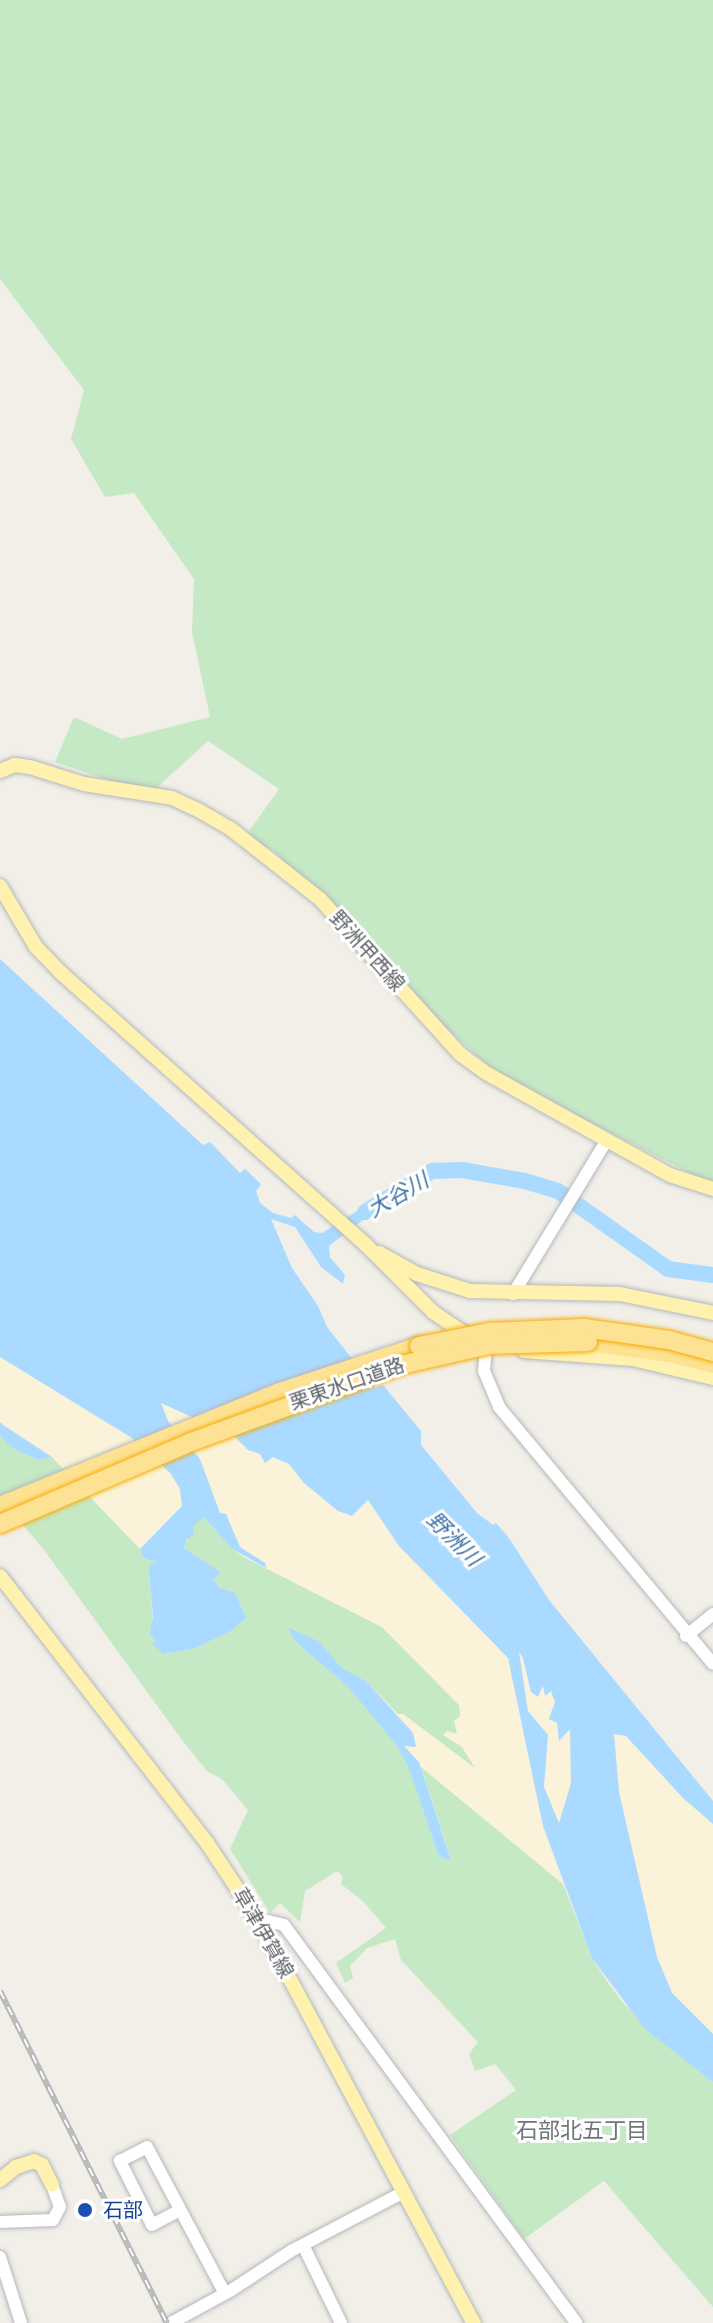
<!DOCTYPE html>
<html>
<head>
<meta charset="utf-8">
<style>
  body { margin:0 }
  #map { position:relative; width:713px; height:2323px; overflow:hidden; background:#f1efe8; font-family:"Fira Sans Condensed","Noto Sans JP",sans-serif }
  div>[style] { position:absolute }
  .green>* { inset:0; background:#c5e8c5 }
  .sand>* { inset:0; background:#fbf3d9 }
  .water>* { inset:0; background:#aadaff }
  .river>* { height:16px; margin:-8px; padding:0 8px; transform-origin:8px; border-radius:8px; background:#aadaff }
  .roads { filter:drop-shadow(0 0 2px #b5b8bc) drop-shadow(0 0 2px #b5b8bc) }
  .minor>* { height:12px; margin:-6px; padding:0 6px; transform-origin:6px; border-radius:6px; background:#fff }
  .major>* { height:14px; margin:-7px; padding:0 7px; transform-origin:7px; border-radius:7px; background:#fff2af }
  .highway>* { height:18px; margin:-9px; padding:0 9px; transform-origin:9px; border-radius:9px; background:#fde293 }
  .rail>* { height:6px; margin-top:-3px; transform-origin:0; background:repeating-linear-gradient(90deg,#fff 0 9px,#b6b7b8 0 18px); box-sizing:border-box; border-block:2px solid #b6b7b8 }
  .bridges { filter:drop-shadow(0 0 2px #f9ab00) drop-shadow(0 0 2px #f9ab00) }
  .highway-bridge>* { height:18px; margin:-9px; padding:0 9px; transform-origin:9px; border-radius:9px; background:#fde293 }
  .dots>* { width:22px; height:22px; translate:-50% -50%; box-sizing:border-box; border:4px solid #fff; border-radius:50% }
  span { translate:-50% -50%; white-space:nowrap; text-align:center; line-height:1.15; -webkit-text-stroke:6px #fff; paint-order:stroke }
  .street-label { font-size:20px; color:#5f6368 }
  .transit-label { font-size:20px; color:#164399 }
  .left { translate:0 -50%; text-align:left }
  .water-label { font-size:22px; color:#4174aa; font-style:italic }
  .neighbourhood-label { font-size:22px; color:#70757a }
</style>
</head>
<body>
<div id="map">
  <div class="green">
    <i style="clip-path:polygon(0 0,713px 0,713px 1185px,501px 1077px,404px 990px,353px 927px,273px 850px,245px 837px,279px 789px,208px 741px,150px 794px,55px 762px,74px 717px,122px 739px,210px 717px,192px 632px,194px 579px,134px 493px,105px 497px,71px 439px,84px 390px,0 279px)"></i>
    <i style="clip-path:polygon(0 1436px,37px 1460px,52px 1457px,140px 1549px,144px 1557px,156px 1562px,149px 1573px,153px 1624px,163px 1654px,196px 1648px,231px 1631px,246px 1618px,214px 1580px,221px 1572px,184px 1548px,193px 1526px,204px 1517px,231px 1548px,245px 1558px,382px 1627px,459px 1705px,462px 1746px,477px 1770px,403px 1714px,398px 1714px,366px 1681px,342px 1668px,319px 1641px,289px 1629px,296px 1642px,349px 1688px,396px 1745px,408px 1766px,439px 1857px,451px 1859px,421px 1767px,563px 1884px,592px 1958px,606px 1980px,624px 2004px,713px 2082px,713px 2307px,604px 2181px,524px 2239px,450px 2135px,516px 2090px,495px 2064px,475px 2071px,469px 2054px,478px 2042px,401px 1960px,395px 1939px,367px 1948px,350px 1966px,353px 1978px,345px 1983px,336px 1963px,386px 1928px,363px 1901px,341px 1884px,343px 1877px,337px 1871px,305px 1891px,300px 1922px,280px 1903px,270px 1913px,230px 1849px,248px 1810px,222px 1779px,208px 1772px,182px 1740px,45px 1551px,0 1498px)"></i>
  </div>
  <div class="sand">
    <i style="clip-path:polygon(0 1357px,132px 1438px,171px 1474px,180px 1489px,182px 1506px,140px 1549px,52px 1457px,0 1422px)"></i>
    <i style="clip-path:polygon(160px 1402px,234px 1436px,248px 1450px,289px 1464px,304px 1483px,368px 1499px,399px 1546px,508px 1658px,543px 1826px,563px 1884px,421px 1767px,403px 1745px,416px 1746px,413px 1733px,398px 1714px,403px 1714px,475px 1768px,462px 1747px,443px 1735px,447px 1731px,457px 1734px,454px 1721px,462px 1715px,459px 1705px,382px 1627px,266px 1568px,265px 1563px,240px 1547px,226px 1515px,220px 1513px,200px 1459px,168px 1421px)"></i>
    <i style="clip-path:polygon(519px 1649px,531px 1693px,542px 1686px,546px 1696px,550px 1691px,555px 1702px,549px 1712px,565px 1736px,570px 1728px,571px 1783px,559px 1824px,544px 1787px,548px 1735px,528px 1711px)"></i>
    <i style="clip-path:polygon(614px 1733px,625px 1736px,683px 1798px,713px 1824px,713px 2034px,672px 1993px,657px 1957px,619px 1792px)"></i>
  </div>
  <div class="water">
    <i style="clip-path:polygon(evenodd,0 959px,203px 1145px,210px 1142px,240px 1173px,245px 1169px,261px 1184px,256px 1191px,260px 1203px,273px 1213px,291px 1218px,295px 1215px,314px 1232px,322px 1233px,373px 1201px,382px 1199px,385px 1203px,329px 1246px,330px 1257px,345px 1275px,343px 1284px,321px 1267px,295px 1227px,271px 1219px,292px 1268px,318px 1306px,327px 1327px,375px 1388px,383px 1385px,421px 1431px,421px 1445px,477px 1513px,493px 1525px,496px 1523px,509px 1538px,549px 1600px,713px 1801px,713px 1824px,683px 1798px,626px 1736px,614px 1734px,619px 1792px,657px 1957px,672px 1993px,713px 2034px,713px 2082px,645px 2029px,592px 1958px,543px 1826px,508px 1658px,399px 1546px,368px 1500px,352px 1516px,338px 1511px,304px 1483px,289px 1464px,273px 1457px,265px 1463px,260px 1454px,248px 1450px,234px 1436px,161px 1403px,168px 1421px,200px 1459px,220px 1513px,226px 1514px,240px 1547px,265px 1563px,266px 1568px,231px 1548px,204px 1517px,194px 1526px,193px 1535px,187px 1539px,184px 1548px,221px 1572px,214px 1580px,220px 1588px,235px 1593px,246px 1618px,231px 1631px,196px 1648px,163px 1654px,152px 1643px,156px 1641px,150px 1634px,153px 1617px,149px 1573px,151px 1564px,156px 1562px,144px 1558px,140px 1549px,182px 1506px,180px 1489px,171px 1474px,132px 1438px,0 1357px,0 959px,519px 1652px,523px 1658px,531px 1692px,538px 1697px,543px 1686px,545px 1696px,551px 1691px,555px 1702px,549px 1719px,557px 1723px,559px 1741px,570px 1729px,571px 1783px,559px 1823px,544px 1787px,548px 1735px,528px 1711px,519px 1652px)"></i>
    <i style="clip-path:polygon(0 1422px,3px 1425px,52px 1457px,38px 1460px,11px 1447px,0 1436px)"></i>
    <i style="clip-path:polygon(288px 1628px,319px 1641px,342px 1668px,366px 1681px,413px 1733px,416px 1747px,404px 1746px,419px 1762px,451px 1860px,439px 1857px,408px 1766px,396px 1745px,349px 1688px,296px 1642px)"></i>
  </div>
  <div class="river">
    <i style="left:365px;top:1212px;width:79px;rotate:-31.5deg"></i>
    <i style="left:432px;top:1171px;width:30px;rotate:-2deg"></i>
    <i style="left:462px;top:1170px;width:64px;rotate:9.9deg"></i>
    <i style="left:525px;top:1181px;width:34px;rotate:17deg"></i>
    <i style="left:558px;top:1191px;width:135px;rotate:35.3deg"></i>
    <i style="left:668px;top:1269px;width:45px;rotate:7.6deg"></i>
  </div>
  <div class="roads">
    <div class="minor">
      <i style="left:513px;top:1294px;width:180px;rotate:-58.6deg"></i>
      <i style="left:486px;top:1348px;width:23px;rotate:95deg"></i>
      <i style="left:484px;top:1371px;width:39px;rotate:67deg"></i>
      <i style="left:499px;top:1407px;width:334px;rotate:50.2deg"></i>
      <i style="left:686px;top:1636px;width:35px;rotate:-39deg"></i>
      <i style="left:260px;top:1923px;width:8px;rotate:-14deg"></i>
      <i style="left:268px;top:1921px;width:16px;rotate:14deg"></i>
      <i style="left:284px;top:1925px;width:494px;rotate:53.7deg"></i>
      <i style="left:180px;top:2210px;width:32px;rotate:152deg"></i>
      <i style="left:152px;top:2225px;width:72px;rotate:-116.6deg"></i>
      <i style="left:120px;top:2161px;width:30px;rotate:-27deg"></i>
      <i style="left:147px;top:2147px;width:166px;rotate:62deg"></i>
      <i style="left:0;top:2222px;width:53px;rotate:-2.2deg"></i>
      <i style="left:53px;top:2220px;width:15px;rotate:-62deg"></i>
      <i style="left:60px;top:2207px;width:23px;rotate:-110deg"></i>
      <i style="left:303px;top:2245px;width:87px;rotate:64deg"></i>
      <i style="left:0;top:2257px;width:69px;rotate:72.3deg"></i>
      <i style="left:171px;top:2323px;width:67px;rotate:-28.5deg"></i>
      <i style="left:230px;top:2291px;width:73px;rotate:-33.3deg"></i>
      <i style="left:291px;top:2251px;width:127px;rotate:-27.6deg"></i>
    </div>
    <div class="major">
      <i style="left:0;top:771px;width:16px;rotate:-22deg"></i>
      <i style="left:15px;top:765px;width:15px;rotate:8deg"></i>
      <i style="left:30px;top:767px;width:57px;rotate:17.5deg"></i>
      <i style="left:84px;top:784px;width:89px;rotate:9deg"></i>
      <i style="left:172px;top:798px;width:29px;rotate:25deg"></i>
      <i style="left:198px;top:810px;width:38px;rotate:30deg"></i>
      <i style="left:231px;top:829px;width:113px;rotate:38.2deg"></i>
      <i style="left:320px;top:899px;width:209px;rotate:47.9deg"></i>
      <i style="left:460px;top:1054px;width:32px;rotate:36deg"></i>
      <i style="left:486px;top:1073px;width:210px;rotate:29deg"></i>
      <i style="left:670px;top:1175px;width:45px;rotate:18deg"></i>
      <i style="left:0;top:886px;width:71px;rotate:59.5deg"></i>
      <i style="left:36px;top:947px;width:36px;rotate:46deg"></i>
      <i style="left:61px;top:973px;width:407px;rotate:41.7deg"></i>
      <i style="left:365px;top:1244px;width:96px;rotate:45deg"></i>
      <i style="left:433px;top:1312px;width:50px;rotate:34.3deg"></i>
      <i style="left:379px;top:1253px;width:43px;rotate:28.9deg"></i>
      <i style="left:417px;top:1274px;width:56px;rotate:17.8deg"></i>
      <i style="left:470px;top:1291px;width:150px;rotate:1.1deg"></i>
      <i style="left:620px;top:1294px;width:95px;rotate:11.5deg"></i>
      <i style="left:524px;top:1351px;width:109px;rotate:4.2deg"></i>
      <i style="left:633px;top:1359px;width:82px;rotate:13.4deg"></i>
      <i style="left:0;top:1576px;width:338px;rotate:52.2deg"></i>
      <i style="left:207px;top:1843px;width:96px;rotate:56.5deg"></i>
      <i style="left:260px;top:1923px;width:454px;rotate:61.9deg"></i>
      <i style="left:0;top:2180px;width:21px;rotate:-39deg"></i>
      <i style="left:16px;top:2167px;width:19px;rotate:-18deg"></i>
      <i style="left:34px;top:2161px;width:9px;rotate:27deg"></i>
      <i style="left:42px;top:2165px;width:22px;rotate:63deg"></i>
    </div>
    <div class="highway">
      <i style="left:588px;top:1342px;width:83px;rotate:7.6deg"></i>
      <i style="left:670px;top:1353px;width:44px;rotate:14.3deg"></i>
      <i style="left:0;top:1506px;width:302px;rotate:-22.2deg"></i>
      <i style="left:280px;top:1392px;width:146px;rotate:-18.3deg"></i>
    </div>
  </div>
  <div class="rail">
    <i style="left:0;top:1991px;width:372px;rotate:63.3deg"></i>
  </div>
  <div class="bridges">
    <div class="highway-bridge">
      <i style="left:419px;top:1346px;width:71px;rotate:-11.3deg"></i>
      <i style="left:489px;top:1332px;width:95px;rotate:-2.4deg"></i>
      <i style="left:584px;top:1328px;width:86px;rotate:8deg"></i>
      <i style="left:669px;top:1340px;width:46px;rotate:15.3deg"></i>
      <i style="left:0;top:1524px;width:208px;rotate:-23.2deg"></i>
      <i style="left:191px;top:1442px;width:224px;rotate:-20.1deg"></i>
      <i style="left:401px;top:1365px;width:89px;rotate:-12.9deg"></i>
      <i style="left:488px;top:1345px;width:100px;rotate:-1.7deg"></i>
    </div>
  </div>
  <div class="dots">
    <i style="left:85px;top:2210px;background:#1a4fb4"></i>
  </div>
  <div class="street-label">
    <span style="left:367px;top:951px;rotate:48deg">野洲甲西線</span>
    <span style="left:347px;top:1384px;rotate:-19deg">栗東水口道路</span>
    <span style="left:263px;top:1933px;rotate:60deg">草津伊賀線</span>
  </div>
  <div class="transit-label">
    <span class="left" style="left:103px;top:2210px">石部</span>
  </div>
  <div class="water-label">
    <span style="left:398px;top:1195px;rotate:-30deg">大谷川</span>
    <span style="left:454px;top:1539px;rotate:45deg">野洲川</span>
  </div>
  <div class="neighbourhood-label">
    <span style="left:582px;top:2131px">石部北五丁目</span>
  </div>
</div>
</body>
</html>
